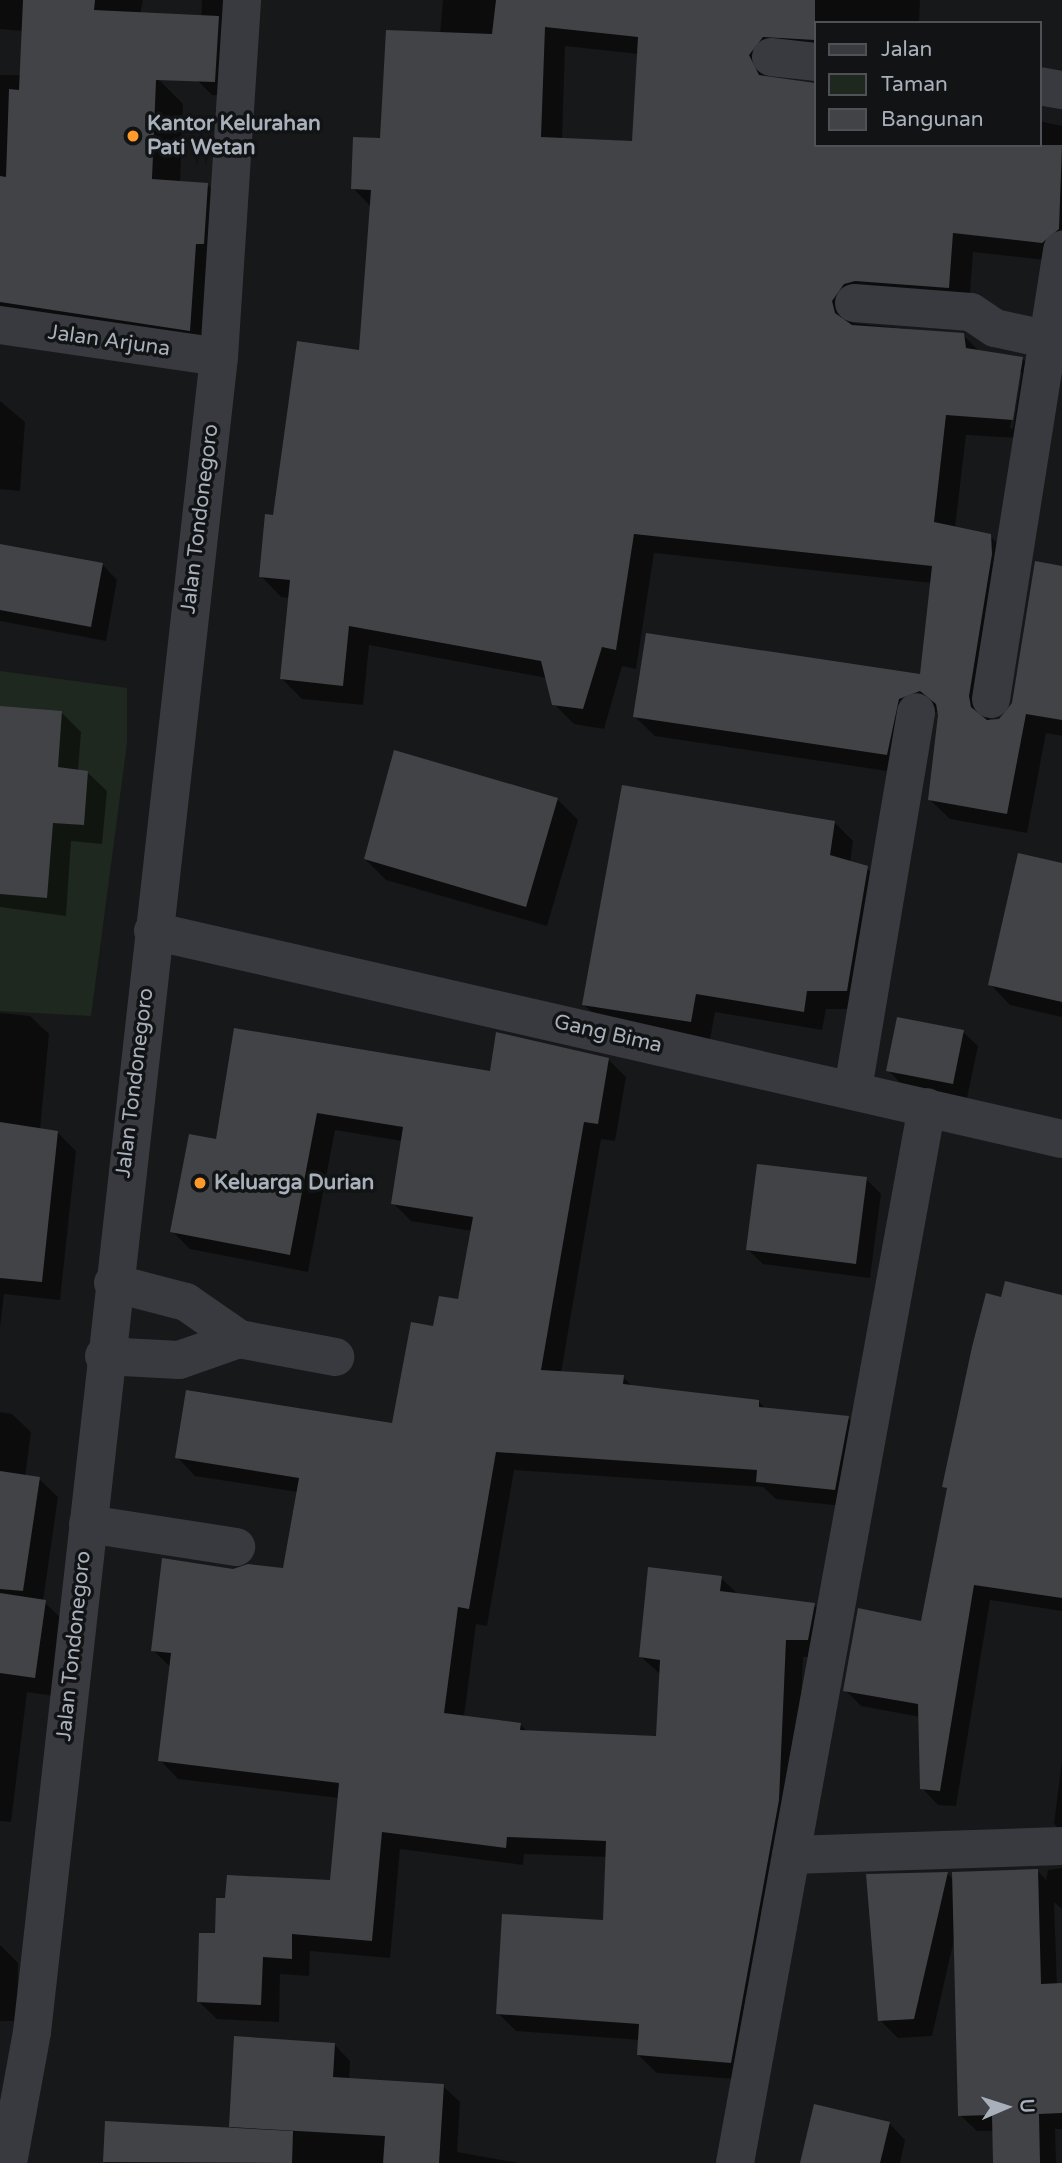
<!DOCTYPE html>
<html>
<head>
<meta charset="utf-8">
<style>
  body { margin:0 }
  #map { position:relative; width:1062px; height:2163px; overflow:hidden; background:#17181a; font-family:"Varela Round",sans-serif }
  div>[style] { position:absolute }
  .green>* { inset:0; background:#1f281f }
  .shadow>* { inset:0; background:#0007 }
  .building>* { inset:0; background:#414347 }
  .minor>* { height:38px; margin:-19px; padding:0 19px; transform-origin:19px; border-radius:19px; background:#383a3f }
  .dots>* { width:19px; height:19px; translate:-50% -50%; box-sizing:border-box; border:4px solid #121315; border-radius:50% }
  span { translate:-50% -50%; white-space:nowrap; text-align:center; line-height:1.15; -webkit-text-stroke:7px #121315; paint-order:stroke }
  .poi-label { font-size:21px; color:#a8b0bb; font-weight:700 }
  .left { translate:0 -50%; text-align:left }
  .street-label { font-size:21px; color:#a8b0bb }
  .legend { position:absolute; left:814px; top:21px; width:228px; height:126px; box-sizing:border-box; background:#121315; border:2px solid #4e5257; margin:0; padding:9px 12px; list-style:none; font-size:21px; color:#a8b0bb }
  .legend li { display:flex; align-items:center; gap:14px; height:35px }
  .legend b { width:35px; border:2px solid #4e5257 }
  .north { position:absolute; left:971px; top:2072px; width:70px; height:70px; -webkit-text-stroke:5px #121315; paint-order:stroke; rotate:87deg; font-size:19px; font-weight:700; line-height:28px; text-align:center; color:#a8b0bb }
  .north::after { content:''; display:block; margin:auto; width:24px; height:32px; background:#a8b0bb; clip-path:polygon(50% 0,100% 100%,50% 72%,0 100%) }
</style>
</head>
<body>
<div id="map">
  <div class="green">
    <i style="clip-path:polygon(0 671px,127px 688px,127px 743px,91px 1016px,0 1011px)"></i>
  </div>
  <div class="shadow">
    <i style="clip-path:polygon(0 0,143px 0,135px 41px,0 29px)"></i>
    <i style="clip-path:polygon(202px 0,241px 0,229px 96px,212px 95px,198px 81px)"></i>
    <i style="clip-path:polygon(evenodd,443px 0,920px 0,919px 23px,815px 23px,815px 57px,774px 63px,769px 77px,815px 84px,815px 145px,1039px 145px,1039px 121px,1062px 126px,1062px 262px,973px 252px,969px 308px,856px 310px,852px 323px,963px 335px,980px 352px,1022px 358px,1042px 379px,1033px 439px,966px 435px,955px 528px,990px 536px,1010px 556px,990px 720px,999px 721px,1014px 704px,1062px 568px,1062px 736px,1046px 733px,1027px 833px,950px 819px,929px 799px,939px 711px,919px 719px,907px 774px,655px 736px,634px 716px,921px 676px,932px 583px,654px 553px,636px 669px,622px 666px,604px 729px,574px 724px,554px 704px,547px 678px,369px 645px,363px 705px,302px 699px,282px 679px,290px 598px,281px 597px,261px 576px,274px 517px,361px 352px,371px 207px,353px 188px,440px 35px,443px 0,565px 46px,639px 54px,634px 143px,562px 140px,565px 46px,443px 0,1019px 373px,1022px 373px,1013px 429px,1010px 428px,1019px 373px)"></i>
    <i style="clip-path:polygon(0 75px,155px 76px,183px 104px,180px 183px,208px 185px,235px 212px,217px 357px,0 325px)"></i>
    <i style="clip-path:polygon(0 401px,25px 422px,20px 491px,0 489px)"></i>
    <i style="clip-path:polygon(0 546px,103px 565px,117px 580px,106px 641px,0 621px)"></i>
    <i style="clip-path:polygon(0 707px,62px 713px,81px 732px,78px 771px,87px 772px,107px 791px,102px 844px,71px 841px,66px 916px,0 907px)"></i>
    <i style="clip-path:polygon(557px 799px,578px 820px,547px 926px,386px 880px,365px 859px)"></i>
    <i style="clip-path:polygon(834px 822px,853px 841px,850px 863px,867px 868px,886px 887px,866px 1009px,826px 1009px,822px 1030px,715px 1012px,710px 1040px,603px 1023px,583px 1004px)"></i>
    <i style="clip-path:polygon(1062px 864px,1062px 1017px,1010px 1005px,990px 984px)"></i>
    <i style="clip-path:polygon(0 1013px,30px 1016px,49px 1034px,40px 1130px,58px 1133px,76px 1151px,60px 1300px,4px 1294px,0 1328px)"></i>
    <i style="clip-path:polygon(236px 1030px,491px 1073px,608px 1059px,626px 1077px,615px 1141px,601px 1139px,561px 1373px,623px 1377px,633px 1387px,758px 1401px,767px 1410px,848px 1418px,866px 1436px,853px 1507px,776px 1499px,763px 1487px,514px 1470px,487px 1626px,476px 1624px,464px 1717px,520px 1724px,528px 1732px,658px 1738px,661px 1675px,640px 1656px,721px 1578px,739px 1595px,814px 1605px,832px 1623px,826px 1657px,803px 1657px,796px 1819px,749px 2080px,657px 2073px,638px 2055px,640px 2040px,516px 2031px,498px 2013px,604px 1922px,607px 1857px,524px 1854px,523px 1865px,400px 1849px,390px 1958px,310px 1951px,309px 1976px,280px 1974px,279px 2022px,217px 2019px,198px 2001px,216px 1935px,332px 1882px,339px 1798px,178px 1779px,160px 1760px,171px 1668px,153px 1650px,233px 1570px,284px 1570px,298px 1492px,195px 1476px,177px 1457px,394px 1425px,459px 1301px,472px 1231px,411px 1221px,393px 1203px,402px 1141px,335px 1130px,308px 1272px,190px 1249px,172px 1231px,218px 1141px)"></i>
    <i style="clip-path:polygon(963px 1032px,978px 1046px,967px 1098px,902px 1085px,888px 1070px)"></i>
    <i style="clip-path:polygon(866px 1179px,881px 1194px,870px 1278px,763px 1264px,748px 1250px)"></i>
    <i style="clip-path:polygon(1062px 1297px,1062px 1611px,990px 1600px,956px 1806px,938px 1805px,922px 1788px,920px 1717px,861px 1706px,845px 1690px,923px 1623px,949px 1490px,944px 1486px,1002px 1299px)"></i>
    <i style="clip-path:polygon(0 1412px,12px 1414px,31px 1432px,25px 1477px,39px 1479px,58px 1497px,43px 1601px,63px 1620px,53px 1696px,27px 1692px,11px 1822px,0 1821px)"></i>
    <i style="clip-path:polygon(1062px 1760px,1062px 1832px,1054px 1824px)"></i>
    <i style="clip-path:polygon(1062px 1868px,1062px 1909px,1054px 1902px,1057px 1985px,1062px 1984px,1062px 2129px,1055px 2129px,1056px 2163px,995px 2163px,994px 2131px,977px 2131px,960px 2115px,954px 1940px,932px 2036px,898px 2038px,880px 2020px,867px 1876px,947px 1873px,954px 1880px,1037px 1870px,1046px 1880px,1048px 1870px)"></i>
    <i style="clip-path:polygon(0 1945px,18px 1963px,17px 2021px,0 2021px)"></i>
    <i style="clip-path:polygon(236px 2038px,334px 2044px,350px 2061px,349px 2080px,443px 2086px,460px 2102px,457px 2152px,519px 2163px,105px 2163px,106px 2123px,231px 2130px)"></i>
    <i style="clip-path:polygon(889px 2123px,905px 2140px,900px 2163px,802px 2163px)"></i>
  </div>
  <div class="building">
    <i style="clip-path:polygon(23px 0,95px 0,94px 10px,219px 16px,215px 82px,156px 80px,152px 179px,208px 183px,204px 244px,196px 244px,190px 331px,0 302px,0 176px,6px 177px,9px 89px,19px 90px)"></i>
    <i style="clip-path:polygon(evenodd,496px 0,815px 0,815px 40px,763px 37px,749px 55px,759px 75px,815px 83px,815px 145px,1062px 145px,1059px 229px,1042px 243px,953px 233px,949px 288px,855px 281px,844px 284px,832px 301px,835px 313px,852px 325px,964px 333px,966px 348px,1023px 357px,1013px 420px,946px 415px,934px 522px,991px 534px,992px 554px,969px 696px,971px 707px,987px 720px,999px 719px,1012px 703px,1035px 561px,1062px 566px,1062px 720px,1026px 714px,1007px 814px,928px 800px,938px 715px,936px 704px,920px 691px,899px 699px,887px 755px,633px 717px,646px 633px,920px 674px,932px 566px,634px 534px,616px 650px,602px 647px,583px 709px,552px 705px,541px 661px,349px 626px,343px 686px,280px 679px,290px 580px,259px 577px,265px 514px,273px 515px,297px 341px,359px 350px,371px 190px,351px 189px,353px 137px,380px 138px,386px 30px,492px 34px,496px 0,545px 27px,638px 37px,632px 141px,541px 137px,545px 27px)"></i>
    <i style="clip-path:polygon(0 544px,103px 563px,91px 627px,0 610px)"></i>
    <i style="clip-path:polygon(0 706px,62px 711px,58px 767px,88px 771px,84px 825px,53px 823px,47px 898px,0 894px)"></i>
    <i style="clip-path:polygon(394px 750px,558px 798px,526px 907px,364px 859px)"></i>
    <i style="clip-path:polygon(622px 785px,835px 821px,830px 855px,868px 866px,847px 991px,807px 991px,804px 1012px,696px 994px,691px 1022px,582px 1005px)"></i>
    <i style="clip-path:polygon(1018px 853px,1062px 863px,1062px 1002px,988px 985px)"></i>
    <i style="clip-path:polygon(897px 1017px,964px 1030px,953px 1084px,886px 1071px)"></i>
    <i style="clip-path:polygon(234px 1028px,490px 1071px,496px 1032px,609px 1058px,598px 1124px,584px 1122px,541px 1370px,624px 1375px,623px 1384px,759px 1400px,759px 1407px,849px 1416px,835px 1490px,756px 1482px,757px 1470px,496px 1452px,469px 1609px,458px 1607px,444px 1713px,521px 1723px,520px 1730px,656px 1736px,660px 1660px,639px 1657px,648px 1567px,722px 1576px,720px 1591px,815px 1603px,808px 1640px,786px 1640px,779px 1800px,731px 2063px,637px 2055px,639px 2024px,496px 2014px,502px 1914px,603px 1920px,606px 1841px,507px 1837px,506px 1848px,382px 1832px,372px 1941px,292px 1934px,292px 1959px,263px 1957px,261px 2005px,197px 2002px,199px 1933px,215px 1933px,216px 1898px,225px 1898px,227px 1875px,330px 1880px,339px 1783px,158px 1761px,171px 1653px,151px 1651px,162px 1558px,233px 1569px,248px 1564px,283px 1568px,299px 1478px,175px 1458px,186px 1390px,392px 1423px,411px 1322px,433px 1326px,439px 1296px,458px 1299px,473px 1217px,391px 1204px,403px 1127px,317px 1113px,290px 1255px,170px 1232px,189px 1134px,216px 1139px)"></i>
    <i style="clip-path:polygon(0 1122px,58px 1131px,42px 1282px,0 1278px)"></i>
    <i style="clip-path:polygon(757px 1164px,867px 1177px,856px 1264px,746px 1250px)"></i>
    <i style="clip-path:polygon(1005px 1281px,1062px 1295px,1062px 1598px,974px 1585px,940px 1791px,920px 1789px,918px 1704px,843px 1691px,858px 1608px,921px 1621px,947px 1488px,942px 1487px,972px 1347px,986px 1293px,1001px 1297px)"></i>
    <i style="clip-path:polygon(0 1471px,40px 1477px,23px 1591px,0 1589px)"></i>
    <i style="clip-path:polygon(0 1593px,46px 1600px,35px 1678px,0 1673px)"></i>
    <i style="clip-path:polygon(1038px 1869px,1041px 1984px,1062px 1983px,1062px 2113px,1039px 2114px,1040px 2163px,993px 2163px,992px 2115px,958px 2116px,952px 1872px)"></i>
    <i style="clip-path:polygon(948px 1872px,914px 2019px,878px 2021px,866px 1874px)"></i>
    <i style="clip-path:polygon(234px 2036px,335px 2043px,333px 2077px,444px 2084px,439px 2163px,383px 2163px,385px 2136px,229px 2127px)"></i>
    <i style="clip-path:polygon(814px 2104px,890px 2122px,880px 2163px,800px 2163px)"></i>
    <i style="clip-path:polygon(105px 2121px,293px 2131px,292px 2163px,103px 2162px)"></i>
  </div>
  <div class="minor">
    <i style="left:771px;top:57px;width:44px;rotate:6.5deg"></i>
    <i style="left:1039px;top:86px;width:23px;rotate:10deg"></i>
    <i style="left:854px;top:303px;width:117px;rotate:4.4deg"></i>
    <i style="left:971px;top:312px;width:29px;rotate:34deg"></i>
    <i style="left:995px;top:328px;width:55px;rotate:12.5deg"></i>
    <i style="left:0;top:325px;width:221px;rotate:8.3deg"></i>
    <i style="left:991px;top:699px;width:455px;rotate:-81deg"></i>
    <i style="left:153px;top:931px;width:932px;rotate:12.89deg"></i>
    <i style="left:853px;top:1089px;width:382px;rotate:-80.5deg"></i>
    <i style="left:113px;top:1283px;width:75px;rotate:14.6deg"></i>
    <i style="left:186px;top:1302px;width:65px;rotate:34.9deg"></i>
    <i style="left:104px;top:1356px;width:75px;rotate:3.1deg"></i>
    <i style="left:179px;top:1360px;width:64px;rotate:-19.3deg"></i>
    <i style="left:239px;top:1339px;width:98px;rotate:10.6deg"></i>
    <i style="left:88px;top:1524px;width:150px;rotate:8.8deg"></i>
    <i style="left:791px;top:1855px;width:271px;rotate:-1.9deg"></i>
    <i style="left:8px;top:2163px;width:133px;rotate:-79.6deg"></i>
    <i style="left:32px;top:2032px;width:1685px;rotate:-83.63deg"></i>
    <i style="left:219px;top:357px;width:358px;rotate:-86.3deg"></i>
    <i style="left:735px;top:2163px;width:1073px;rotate:-79.7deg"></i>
  </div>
  <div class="dots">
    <i style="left:133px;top:136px;background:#ff9a2a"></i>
    <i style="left:200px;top:1183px;background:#ff9a2a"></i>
  </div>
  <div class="poi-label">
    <span class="left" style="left:147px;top:136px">Kantor Kelurahan<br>Pati Wetan</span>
    <span class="left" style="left:214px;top:1183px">Keluarga Durian</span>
  </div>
  <div class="street-label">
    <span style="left:109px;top:341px;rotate:8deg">Jalan Arjuna</span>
    <span style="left:200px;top:519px;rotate:-83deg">Jalan Tondonegoro</span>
    <span style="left:608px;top:1034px;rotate:13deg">Gang Bima</span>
    <span style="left:135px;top:1083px;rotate:-83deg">Jalan Tondonegoro</span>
    <span style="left:74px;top:1646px;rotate:-84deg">Jalan Tondonegoro</span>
  </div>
  <ul class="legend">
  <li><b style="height:9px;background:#383a3f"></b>Jalan</li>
  <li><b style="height:19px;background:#1f281f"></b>Taman</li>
  <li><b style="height:19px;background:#414347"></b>Bangunan</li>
  </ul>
  <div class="north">U</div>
</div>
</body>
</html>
